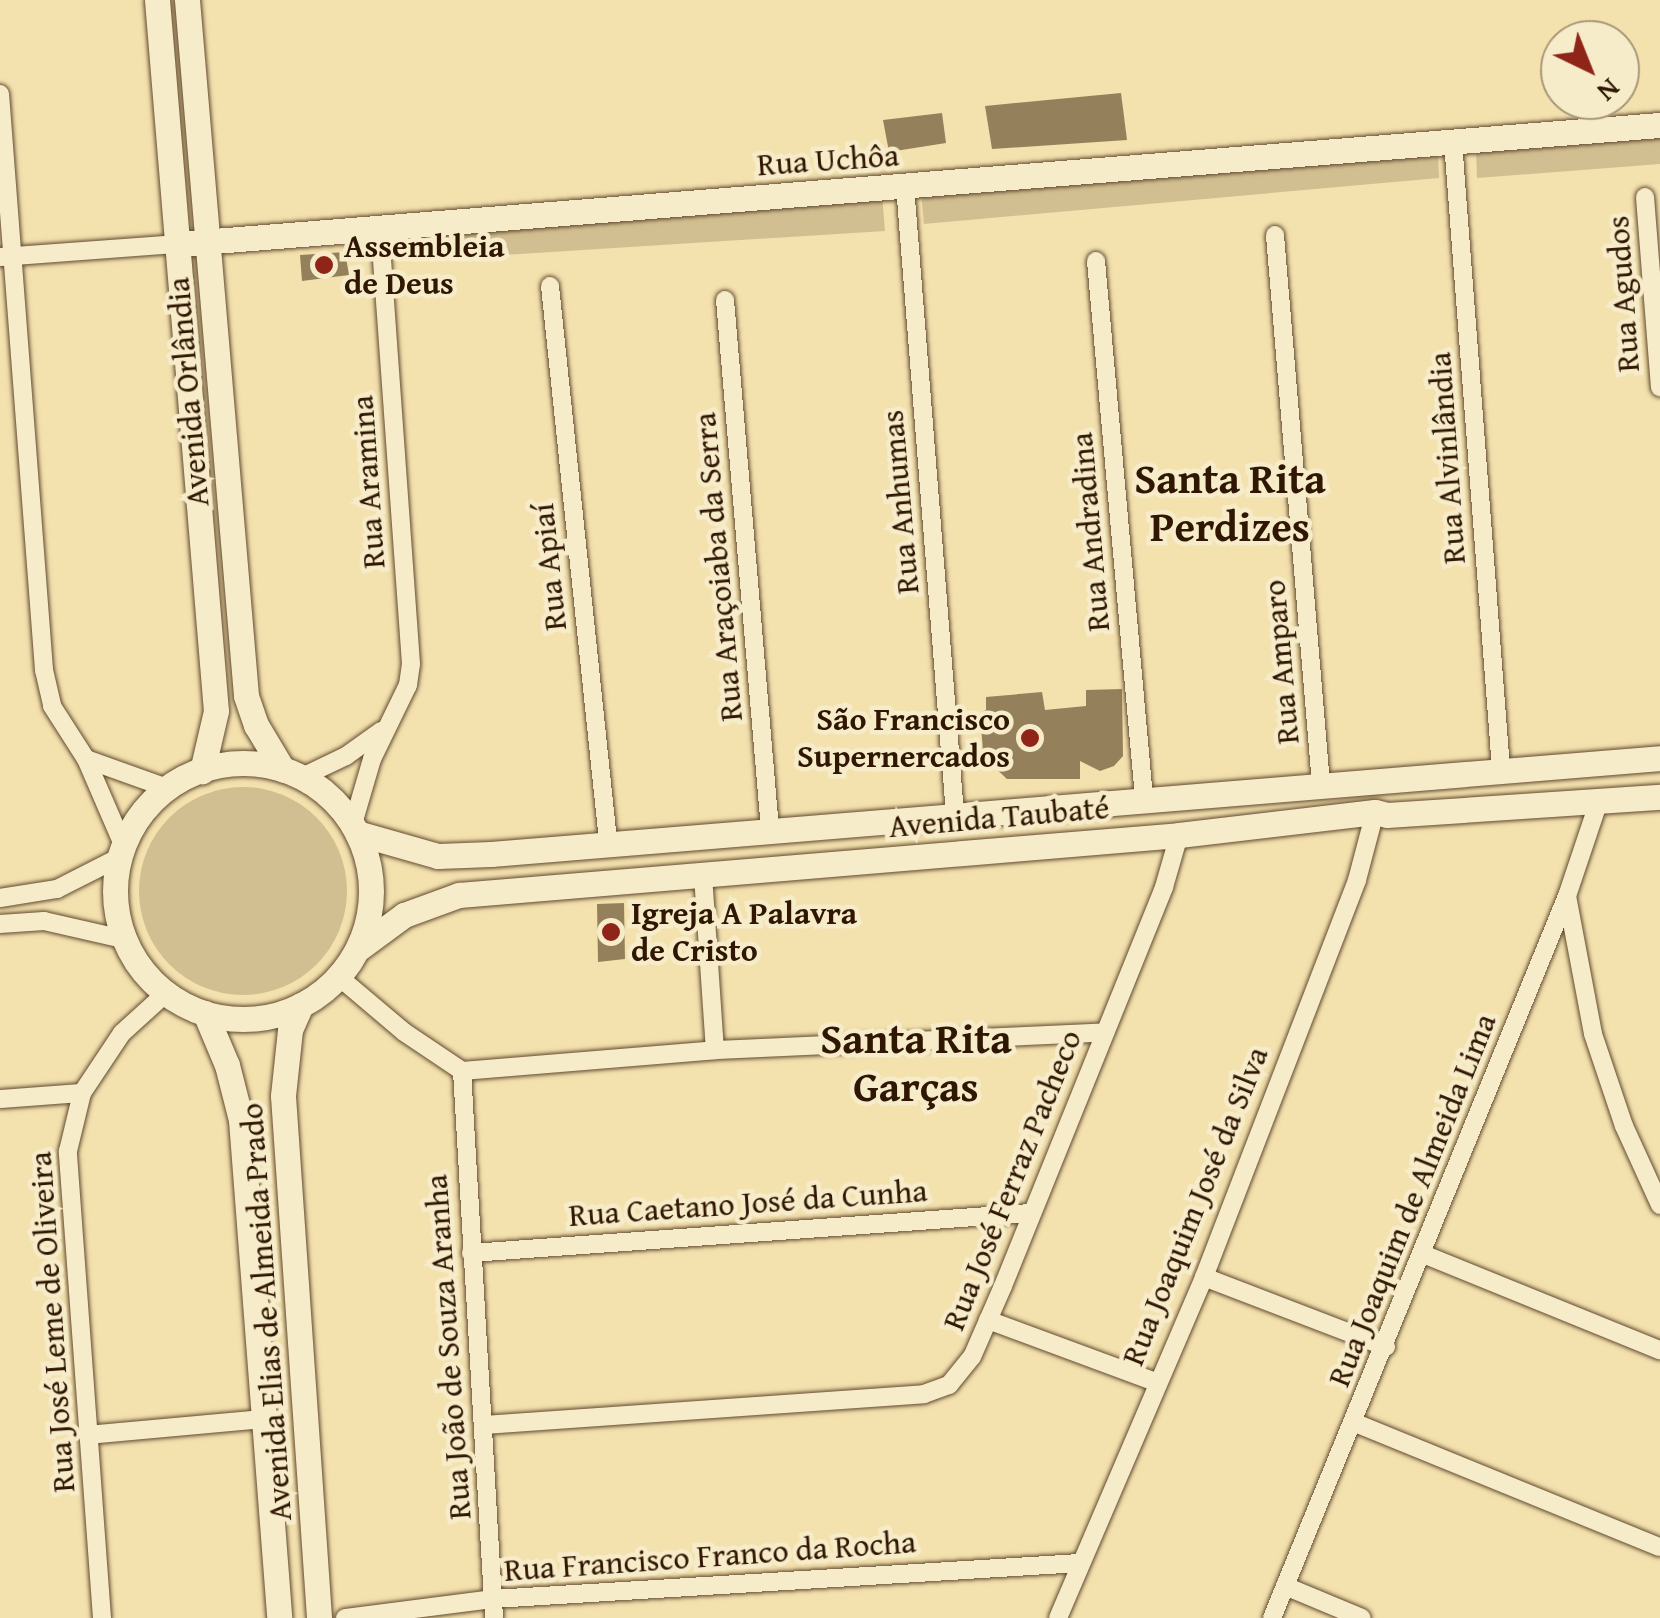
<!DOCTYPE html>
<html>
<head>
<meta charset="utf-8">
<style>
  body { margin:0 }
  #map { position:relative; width:1660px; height:1618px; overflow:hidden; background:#f3e1ae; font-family:"Gentium Book Plus",serif }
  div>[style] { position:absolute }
  .green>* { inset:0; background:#d2bf91 }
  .round { border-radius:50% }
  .building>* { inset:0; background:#95805c }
  .roads { filter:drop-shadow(0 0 2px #614a2e) drop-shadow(0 0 2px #614a2e) }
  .street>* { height:18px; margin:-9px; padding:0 9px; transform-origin:9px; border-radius:9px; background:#f7ecca }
  .secondary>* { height:25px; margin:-12.5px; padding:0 12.5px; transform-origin:12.5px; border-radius:12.5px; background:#f7ecca }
  .secondary>.ring { margin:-12.5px; padding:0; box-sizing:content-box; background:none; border:25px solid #f7ecca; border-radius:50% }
  .dots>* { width:28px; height:28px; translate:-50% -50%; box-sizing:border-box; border:5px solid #f7ecca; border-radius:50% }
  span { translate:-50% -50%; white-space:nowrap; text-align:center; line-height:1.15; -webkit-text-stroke:9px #f7ecca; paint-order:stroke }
  .street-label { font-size:32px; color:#301703 }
  .poi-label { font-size:32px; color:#301703; font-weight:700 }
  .left { translate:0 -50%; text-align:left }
  .right { translate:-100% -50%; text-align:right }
  .district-label { font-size:42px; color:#301703; font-weight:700 }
  .north { position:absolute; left:1540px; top:20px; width:100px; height:100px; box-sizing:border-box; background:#f7ecca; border:2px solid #a7977a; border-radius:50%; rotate:137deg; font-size:28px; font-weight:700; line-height:40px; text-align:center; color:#301703 }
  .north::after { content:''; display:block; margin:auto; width:35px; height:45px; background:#8f2418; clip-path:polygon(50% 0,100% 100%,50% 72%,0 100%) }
</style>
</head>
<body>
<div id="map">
  <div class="green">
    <i style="clip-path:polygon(1660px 136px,1660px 164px,1477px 178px,1476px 148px)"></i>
    <i style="clip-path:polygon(1438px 152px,1439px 178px,924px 224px,921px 193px)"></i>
    <i style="clip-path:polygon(882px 194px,885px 231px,407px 261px,402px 231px)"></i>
    <i class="round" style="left:139px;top:787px;width:208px;height:208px"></i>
  </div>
  <div class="building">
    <i style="clip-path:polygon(1121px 93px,1127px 140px,992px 149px,985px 106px)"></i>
    <i style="clip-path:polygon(942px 113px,946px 143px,889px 152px,883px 120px)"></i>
    <i style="clip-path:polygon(345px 252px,349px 275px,302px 281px,300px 255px)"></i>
    <i style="clip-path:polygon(1122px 689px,1123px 756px,1114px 766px,1100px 771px,1080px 761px,1080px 779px,1007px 779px,991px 764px,984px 764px,980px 713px,986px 710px,986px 697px,1042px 692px,1045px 710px,1086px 706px,1086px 690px)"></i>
    <i style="clip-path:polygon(624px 903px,625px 959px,598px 962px,597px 904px)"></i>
  </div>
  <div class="roads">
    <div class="street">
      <i style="left:0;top:94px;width:578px;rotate:85.63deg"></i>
      <i style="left:44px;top:670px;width:37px;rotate:77deg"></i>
      <i style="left:52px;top:706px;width:63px;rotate:57.3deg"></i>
      <i style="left:86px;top:759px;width:90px;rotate:66.6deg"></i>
      <i style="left:1453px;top:142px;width:629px;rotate:85.62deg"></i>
      <i style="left:905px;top:186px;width:630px;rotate:85.45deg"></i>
      <i style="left:1645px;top:197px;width:191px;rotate:85.5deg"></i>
      <i style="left:1275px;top:235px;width:551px;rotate:85.21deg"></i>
      <i style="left:0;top:257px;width:177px;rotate:-4.2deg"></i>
      <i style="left:1096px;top:261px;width:539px;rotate:84.89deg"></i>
      <i style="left:550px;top:286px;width:558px;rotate:84.03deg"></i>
      <i style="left:725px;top:300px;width:531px;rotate:85.14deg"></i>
      <i style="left:86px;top:759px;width:86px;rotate:19.7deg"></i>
      <i style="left:302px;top:777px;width:49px;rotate:-25.5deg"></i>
      <i style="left:346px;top:756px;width:43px;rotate:-35.5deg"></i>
      <i style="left:353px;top:824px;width:68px;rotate:-73.7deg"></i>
      <i style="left:372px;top:759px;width:82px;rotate:-64.1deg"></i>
      <i style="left:408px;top:685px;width:21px;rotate:-82deg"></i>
      <i style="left:411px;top:664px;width:438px;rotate:-94.1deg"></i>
      <i style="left:703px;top:875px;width:175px;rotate:86.1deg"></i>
      <i style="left:1567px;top:896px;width:140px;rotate:79.3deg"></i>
      <i style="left:1593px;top:1034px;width:97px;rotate:71.4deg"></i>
      <i style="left:1624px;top:1126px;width:87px;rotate:65.5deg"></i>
      <i style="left:0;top:898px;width:58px;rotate:-9deg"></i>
      <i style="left:57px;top:889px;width:71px;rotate:-26.9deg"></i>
      <i style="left:0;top:924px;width:44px;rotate:-3.9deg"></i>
      <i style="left:44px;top:921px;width:81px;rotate:12.8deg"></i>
      <i style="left:339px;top:977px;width:85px;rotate:40.2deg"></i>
      <i style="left:404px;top:1032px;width:70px;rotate:33.9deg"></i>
      <i style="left:462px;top:1071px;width:254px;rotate:-4.7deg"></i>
      <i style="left:715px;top:1050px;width:390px;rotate:-2.6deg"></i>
      <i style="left:462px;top:1071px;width:548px;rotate:86.65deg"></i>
      <i style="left:0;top:1099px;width:82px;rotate:-4.2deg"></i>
      <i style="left:471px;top:1253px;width:560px;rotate:-4.09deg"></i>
      <i style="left:1423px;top:1254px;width:256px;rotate:22.1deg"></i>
      <i style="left:1204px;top:1277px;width:195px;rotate:21deg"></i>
      <i style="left:988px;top:1320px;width:179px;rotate:20.3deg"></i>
      <i style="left:1353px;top:1422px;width:331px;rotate:22.2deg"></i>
      <i style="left:484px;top:1425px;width:441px;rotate:-4deg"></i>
      <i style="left:924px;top:1394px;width:27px;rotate:-20deg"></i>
      <i style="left:949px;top:1385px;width:36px;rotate:-51deg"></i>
      <i style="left:972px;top:1357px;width:77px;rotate:-66.4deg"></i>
      <i style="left:1003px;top:1286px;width:430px;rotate:-68deg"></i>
      <i style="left:1164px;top:887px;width:54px;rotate:-73.9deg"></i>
      <i style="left:88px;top:1435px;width:178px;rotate:-5.2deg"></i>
      <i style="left:1285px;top:1586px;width:83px;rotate:22.6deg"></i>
      <i style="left:102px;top:1618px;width:468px;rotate:-94.2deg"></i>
      <i style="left:68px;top:1151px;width:60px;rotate:-76.4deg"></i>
      <i style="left:82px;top:1093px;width:72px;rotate:-56.3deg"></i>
      <i style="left:122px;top:1033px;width:58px;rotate:-42.2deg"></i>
      <i style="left:345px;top:1618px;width:149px;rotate:-7.3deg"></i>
      <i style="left:493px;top:1599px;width:588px;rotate:-3.51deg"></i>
      <i style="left:1058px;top:1618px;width:371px;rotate:-66.8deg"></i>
      <i style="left:1204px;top:1277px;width:425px;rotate:-68.9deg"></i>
      <i style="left:1357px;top:880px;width:70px;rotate:-75.2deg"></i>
      <i style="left:1272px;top:1618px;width:780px;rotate:-67.78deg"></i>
      <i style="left:1567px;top:896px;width:100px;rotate:-71.4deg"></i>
    </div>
    <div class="secondary">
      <i style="left:157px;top:0;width:713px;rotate:85.26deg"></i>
      <i style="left:216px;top:711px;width:62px;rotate:103.1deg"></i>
      <i style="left:187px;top:0;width:698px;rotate:85.15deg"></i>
      <i style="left:246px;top:696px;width:31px;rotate:71deg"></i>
      <i style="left:256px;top:725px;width:52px;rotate:59deg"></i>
      <i style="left:177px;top:244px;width:1488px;rotate:-4.59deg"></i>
      <i class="ring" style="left:115px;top:763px;width:231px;height:231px"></i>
      <i style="left:357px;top:833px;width:84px;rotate:15.9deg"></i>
      <i style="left:438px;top:856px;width:53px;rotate:-2.2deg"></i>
      <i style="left:491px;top:854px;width:1173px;rotate:-4.69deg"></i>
      <i style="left:358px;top:949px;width:57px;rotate:-36.5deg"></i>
      <i style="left:404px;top:915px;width:59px;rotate:-20deg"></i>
      <i style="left:459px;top:895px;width:722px;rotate:-4.76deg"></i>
      <i style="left:1179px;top:835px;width:197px;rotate:-6.7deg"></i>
      <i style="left:1375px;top:812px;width:12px;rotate:14deg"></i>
      <i style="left:1387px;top:815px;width:274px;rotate:-3.8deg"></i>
      <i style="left:301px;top:1005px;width:27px;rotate:114deg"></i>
      <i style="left:290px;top:1030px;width:66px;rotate:96.1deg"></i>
      <i style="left:283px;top:1096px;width:523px;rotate:86.05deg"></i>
      <i style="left:205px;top:1013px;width:56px;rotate:67.1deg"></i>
      <i style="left:227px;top:1065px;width:57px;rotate:75.7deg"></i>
      <i style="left:241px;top:1120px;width:499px;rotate:85.6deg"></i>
    </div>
  </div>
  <div class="dots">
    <i style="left:324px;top:265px;background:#8f2418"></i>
    <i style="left:1030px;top:738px;background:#8f2418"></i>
    <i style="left:611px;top:932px;background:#8f2418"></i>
  </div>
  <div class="street-label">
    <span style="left:828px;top:160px;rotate:-4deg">Rua Uchôa</span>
    <span style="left:1623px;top:294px;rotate:-94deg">Rua Agudos</span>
    <span style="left:188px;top:392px;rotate:-95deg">Avenida Orlândia</span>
    <span style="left:1447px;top:458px;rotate:-94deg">Rua Alvinlândia</span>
    <span style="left:368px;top:482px;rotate:-94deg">Rua Aramina</span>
    <span style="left:900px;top:502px;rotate:-95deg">Rua Anhumas</span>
    <span style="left:1090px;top:532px;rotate:-95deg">Rua Andradina</span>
    <span style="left:549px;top:567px;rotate:-96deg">Rua Apiaí</span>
    <span style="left:718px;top:567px;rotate:-95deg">Rua Araçoiaba da Serra</span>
    <span style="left:1281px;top:662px;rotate:-95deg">Rua Amparo</span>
    <span style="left:999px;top:817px;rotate:-5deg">Avenida Taubaté</span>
    <span style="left:1012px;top:1180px;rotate:-68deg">Rua José Ferraz Pacheco</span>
    <span style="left:1412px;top:1200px;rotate:-68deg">Rua Joaquim de Almeida Lima</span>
    <span style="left:748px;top:1203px;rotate:-4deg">Rua Caetano José da Cunha</span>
    <span style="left:1195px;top:1206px;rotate:-68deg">Rua Joaquim José da Silva</span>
    <span style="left:266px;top:1312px;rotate:-94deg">Avenida Elias de Almeida Prado</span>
    <span style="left:52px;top:1322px;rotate:-94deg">Rua José Leme de Oliveira</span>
    <span style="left:448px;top:1347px;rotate:-94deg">Rua João de Souza Aranha</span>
    <span style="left:710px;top:1556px;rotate:-4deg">Rua Francisco Franco da Rocha</span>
  </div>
  <div class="poi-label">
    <span class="left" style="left:344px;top:265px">Assembleia<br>de Deus</span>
    <span class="right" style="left:1010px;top:738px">São Francisco<br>Supernercados</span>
    <span class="left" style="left:631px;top:932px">Igreja A Palavra<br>de Cristo</span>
  </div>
  <div class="district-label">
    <span style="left:1230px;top:502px">Santa Rita<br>Perdizes</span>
    <span style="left:916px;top:1062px">Santa Rita<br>Garças</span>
  </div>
  <div class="north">N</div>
</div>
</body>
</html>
